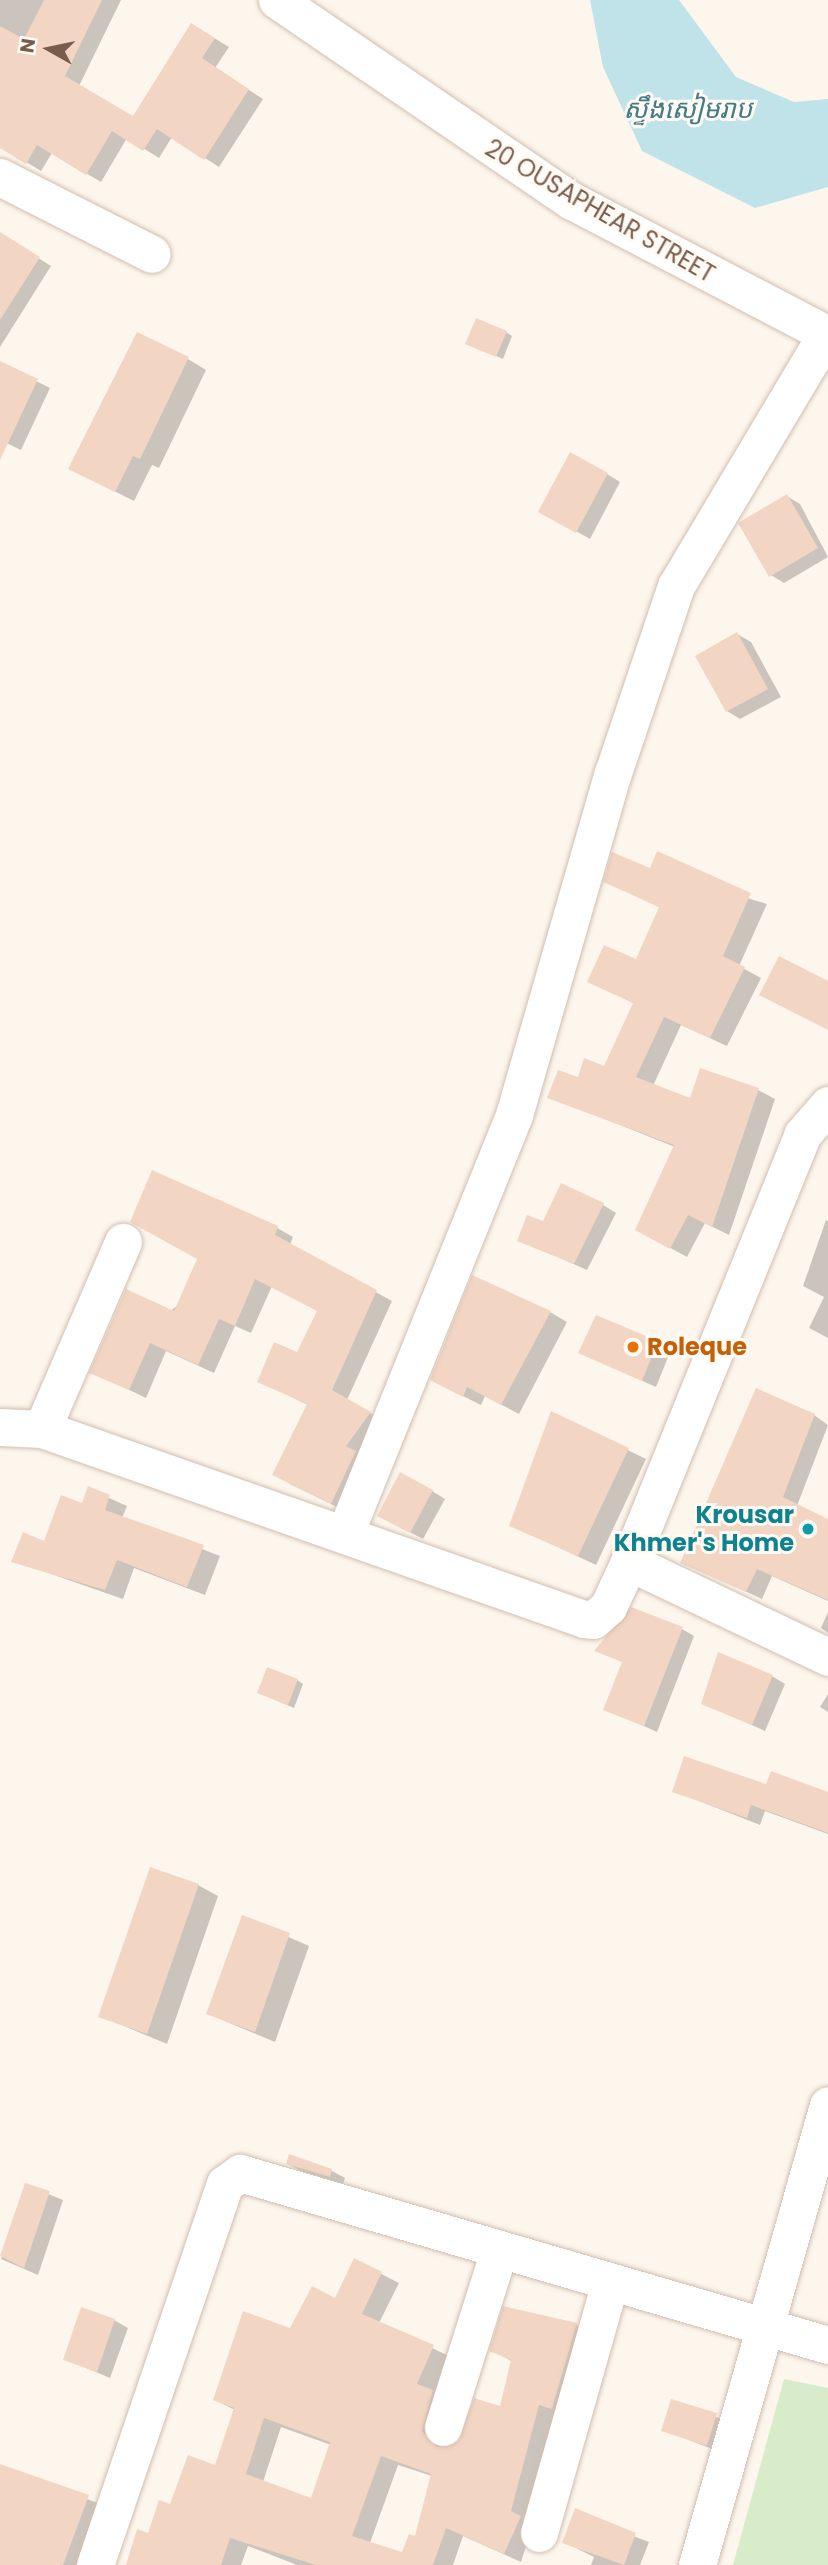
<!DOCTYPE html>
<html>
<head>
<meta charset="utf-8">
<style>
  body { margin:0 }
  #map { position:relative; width:828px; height:2565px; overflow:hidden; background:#fdf6ec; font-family:Poppins,"Noto Sans Khmer",sans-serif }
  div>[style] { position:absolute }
  .green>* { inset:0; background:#d8ecc9 }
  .water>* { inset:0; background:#bfe3e8 }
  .shadow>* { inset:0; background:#0003 }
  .building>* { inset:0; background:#f3d5c3 }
  .roads { filter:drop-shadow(0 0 2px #d1beb0) drop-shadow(0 0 2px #d1beb0) }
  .minor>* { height:37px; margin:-18.5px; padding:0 18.5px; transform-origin:18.5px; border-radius:18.5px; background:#fff }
  .dots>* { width:19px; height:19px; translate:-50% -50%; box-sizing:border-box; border:4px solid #fffaf3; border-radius:50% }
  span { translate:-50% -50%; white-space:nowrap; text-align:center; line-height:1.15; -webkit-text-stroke:6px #fffaf3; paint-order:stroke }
  .street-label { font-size:24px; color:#7a5c4d }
  .food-label { font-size:24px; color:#c56008; font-weight:700 }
  .left { translate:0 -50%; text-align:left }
  .culture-label { font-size:24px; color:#0d838f; font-weight:700 }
  .right { translate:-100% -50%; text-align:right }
  .water-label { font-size:26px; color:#437c86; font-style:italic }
  .north { position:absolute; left:14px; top:14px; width:70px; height:70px; -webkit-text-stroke:5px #fffaf3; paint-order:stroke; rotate:279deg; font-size:19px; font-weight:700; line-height:28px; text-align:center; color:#7a5c4d }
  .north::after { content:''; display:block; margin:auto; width:24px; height:32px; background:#7a5c4d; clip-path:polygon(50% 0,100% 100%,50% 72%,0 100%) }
</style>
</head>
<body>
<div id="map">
  <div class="green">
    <i style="clip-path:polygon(784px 2379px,828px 2388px,828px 2565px,733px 2565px)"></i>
  </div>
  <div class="water">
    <i style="clip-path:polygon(590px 0,679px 0,736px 77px,794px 102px,828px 99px,828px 187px,755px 208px,642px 151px,603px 67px)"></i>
  </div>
  <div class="shadow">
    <i style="clip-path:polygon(0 0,121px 0,79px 86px,133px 118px,206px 33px,229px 47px,215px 68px,263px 99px,219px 167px,172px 137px,159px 158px,127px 138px,101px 182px,52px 153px,41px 171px,0 146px)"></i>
    <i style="clip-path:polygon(0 234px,51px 266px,0 347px)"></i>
    <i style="clip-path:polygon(506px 332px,512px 336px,503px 359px,474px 346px)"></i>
    <i style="clip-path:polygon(188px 359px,206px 370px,159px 468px,152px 465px,134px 501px,88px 478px)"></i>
    <i style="clip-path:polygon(0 363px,50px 388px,21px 450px,0 440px)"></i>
    <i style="clip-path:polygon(607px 474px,620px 482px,590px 539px,540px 511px)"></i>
    <i style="clip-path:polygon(787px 496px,800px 504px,828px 557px,784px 583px,771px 575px)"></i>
    <i style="clip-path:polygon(737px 634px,751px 642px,781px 697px,740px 719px,727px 711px)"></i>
    <i style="clip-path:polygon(651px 870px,767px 904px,739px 966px,761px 978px,727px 1046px,681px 1025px,653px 1086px,691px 1100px,758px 1090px,775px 1099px,729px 1235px,705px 1223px,687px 1257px,654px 1239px,675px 1147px,550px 1097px,605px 1068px,635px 1004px,589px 981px,637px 962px,661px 908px,605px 881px)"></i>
    <i style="clip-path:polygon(603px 1205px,616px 1213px,587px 1270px,519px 1240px,544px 1223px)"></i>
    <i style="clip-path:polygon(826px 1220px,828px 1221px,828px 1338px,809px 1328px,824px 1297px,803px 1286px)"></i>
    <i style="clip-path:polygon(277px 1228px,293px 1237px,290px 1245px,392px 1301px,347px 1400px,386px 1422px,347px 1512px,290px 1484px,308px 1405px,259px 1381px,297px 1355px,319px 1311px,272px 1286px,251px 1333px,235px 1326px,214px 1373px,166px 1351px,146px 1398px,92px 1372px)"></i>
    <i style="clip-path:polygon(550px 1312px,567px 1322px,519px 1414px,485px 1396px,481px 1405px,449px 1389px)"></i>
    <i style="clip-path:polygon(596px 1317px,671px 1350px,656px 1387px,580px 1353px)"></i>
    <i style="clip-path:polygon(552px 1413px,646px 1459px,596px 1565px,511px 1525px)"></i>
    <i style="clip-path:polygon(814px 1415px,828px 1425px,797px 1506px,828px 1521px,828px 1601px,772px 1576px,762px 1599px,682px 1562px)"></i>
    <i style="clip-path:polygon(89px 1489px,127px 1506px,122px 1518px,220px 1556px,205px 1595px,134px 1568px,123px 1599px,14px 1561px,45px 1543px,83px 1505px)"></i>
    <i style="clip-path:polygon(432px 1491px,445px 1499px,423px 1539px,392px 1523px)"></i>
    <i style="clip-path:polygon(828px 1612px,828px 1633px,821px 1628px)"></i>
    <i style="clip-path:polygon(682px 1629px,694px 1636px,657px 1732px,606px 1709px,624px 1663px,597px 1650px)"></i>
    <i style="clip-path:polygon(772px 1676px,785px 1684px,765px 1731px,703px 1703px)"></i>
    <i style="clip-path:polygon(297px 1680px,303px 1684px,294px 1708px,259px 1693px)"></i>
    <i style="clip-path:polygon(828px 1694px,828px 1712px,820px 1707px)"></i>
    <i style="clip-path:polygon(767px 1786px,828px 1793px,828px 1834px,765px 1811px,760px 1825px,674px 1791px)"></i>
    <i style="clip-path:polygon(198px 1885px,218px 1896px,167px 2044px,100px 2016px)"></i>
    <i style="clip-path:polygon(243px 1917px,309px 1946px,275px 2042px,208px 2014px)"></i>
    <i style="clip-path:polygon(290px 2157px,332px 2171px,345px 2178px,343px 2184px,301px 2171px,288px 2164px)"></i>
    <i style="clip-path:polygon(26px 2185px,63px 2200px,38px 2275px,1px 2259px)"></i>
    <i style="clip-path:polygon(evenodd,354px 2260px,399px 2283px,379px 2323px,451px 2357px,439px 2442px,447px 2450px,501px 2408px,513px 2362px,491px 2350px,576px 2325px,593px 2334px,521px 2562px,463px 2536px,453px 2565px,297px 2565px,248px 2546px,241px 2565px,137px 2565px,171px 2506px,216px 2467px,235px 2410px,215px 2400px,335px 2300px,354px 2260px,281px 2427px,331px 2445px,312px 2500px,263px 2482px,281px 2427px,354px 2260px,398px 2465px,432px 2476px,416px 2538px,404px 2554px,370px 2543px,398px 2465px)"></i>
    <i style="clip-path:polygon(114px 2320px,128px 2328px,110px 2378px,65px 2359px)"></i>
    <i style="clip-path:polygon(672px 2401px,730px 2422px,720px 2452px,663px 2430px)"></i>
    <i style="clip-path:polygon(0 2465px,105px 2506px,83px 2565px,12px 2565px)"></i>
    <i style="clip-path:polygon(575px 2514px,649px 2542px,640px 2565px,591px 2565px,594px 2557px,564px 2542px)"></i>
  </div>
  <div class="building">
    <i style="clip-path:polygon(44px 0,102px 0,65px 76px,133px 116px,191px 23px,215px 38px,202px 58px,249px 89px,204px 160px,157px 129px,143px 151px,112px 131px,86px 175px,37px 145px,26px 164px,0 148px,0 26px,24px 39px)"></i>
    <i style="clip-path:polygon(0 232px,40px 257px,0 320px)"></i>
    <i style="clip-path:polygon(476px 318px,507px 331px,496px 357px,465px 344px)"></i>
    <i style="clip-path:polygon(137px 332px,189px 357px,140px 459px,133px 456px,115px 492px,68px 469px)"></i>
    <i style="clip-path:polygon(0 361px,38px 379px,0 460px)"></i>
    <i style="clip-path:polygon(570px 452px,608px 473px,576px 533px,538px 512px)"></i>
    <i style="clip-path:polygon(787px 494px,818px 548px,769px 577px,738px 523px)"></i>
    <i style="clip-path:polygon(737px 632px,768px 689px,726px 712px,695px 656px)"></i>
    <i style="clip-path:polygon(657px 851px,751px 893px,723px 956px,745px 967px,710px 1038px,664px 1017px,636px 1077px,690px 1098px,700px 1068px,759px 1088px,712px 1227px,688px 1215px,670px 1249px,635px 1230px,674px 1145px,547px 1098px,558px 1070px,578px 1077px,584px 1058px,604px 1066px,633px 1003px,587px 982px,604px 945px,636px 959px,659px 907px,603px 882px,612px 852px,650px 868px)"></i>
    <i style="clip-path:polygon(779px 956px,828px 981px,828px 1030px,759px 995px)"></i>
    <i style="clip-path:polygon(152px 1170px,278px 1226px,275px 1235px,377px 1290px,332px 1390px,371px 1412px,346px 1446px,356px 1451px,331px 1504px,272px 1475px,307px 1404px,257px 1382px,274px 1342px,297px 1352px,317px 1311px,255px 1279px,235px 1326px,219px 1319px,198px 1365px,150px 1343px,129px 1390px,89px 1373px,126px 1289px,174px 1311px,197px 1259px,130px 1222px)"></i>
    <i style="clip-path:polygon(561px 1183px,604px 1203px,574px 1264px,517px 1241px,527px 1215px,543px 1221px)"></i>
    <i style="clip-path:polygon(472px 1275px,551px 1311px,501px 1405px,467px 1387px,463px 1397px,430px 1380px)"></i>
    <i style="clip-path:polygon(596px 1315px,658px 1341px,642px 1381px,578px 1353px)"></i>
    <i style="clip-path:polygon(756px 1388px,815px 1414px,783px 1497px,828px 1519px,828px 1600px,757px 1569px,746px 1592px,680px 1563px)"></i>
    <i style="clip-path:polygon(551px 1411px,629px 1448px,578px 1556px,509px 1526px)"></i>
    <i style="clip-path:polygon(400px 1472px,433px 1490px,410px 1533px,377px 1516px)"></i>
    <i style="clip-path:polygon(88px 1486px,110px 1495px,105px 1510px,204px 1545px,187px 1587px,117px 1560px,105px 1590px,11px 1562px,23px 1532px,44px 1541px,61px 1495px,82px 1503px)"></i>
    <i style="clip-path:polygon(631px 1607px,683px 1627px,644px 1726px,603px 1710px,622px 1662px,594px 1651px)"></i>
    <i style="clip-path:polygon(718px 1652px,773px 1675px,752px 1725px,701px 1704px)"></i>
    <i style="clip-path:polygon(267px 1667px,298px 1679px,288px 1705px,257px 1693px)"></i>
    <i style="clip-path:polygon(684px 1756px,766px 1784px,771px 1771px,828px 1792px,828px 1833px,751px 1805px,747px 1818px,672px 1792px)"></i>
    <i style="clip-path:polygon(150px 1867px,199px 1884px,147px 2034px,98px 2017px)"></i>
    <i style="clip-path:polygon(242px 1915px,290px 1933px,255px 2032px,206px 2014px)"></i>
    <i style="clip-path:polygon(289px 2154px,332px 2169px,330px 2177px,286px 2164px)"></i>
    <i style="clip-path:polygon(25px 2183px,50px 2191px,24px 2268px,0 2256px)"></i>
    <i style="clip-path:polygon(evenodd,354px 2258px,382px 2272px,362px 2314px,434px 2345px,417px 2384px,433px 2390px,422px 2431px,437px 2447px,458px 2442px,474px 2398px,500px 2406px,511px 2360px,489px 2351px,503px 2306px,577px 2323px,552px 2409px,539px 2405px,511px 2511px,521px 2516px,504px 2554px,446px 2528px,433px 2565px,316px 2565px,230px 2538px,221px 2565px,126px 2565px,137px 2529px,148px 2533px,159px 2500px,170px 2504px,188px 2455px,215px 2465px,234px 2408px,213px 2400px,243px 2311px,290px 2328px,312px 2286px,335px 2298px,354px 2258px,264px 2418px,330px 2442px,311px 2498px,246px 2474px,264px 2418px,354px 2258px,381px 2456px,431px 2474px,415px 2536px,409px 2534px,402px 2552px,352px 2536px,381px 2456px)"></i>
    <i style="clip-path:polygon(81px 2307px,115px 2319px,97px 2372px,63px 2360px)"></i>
    <i style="clip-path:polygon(671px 2399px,717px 2413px,707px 2446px,661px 2431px)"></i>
    <i style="clip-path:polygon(0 2464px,89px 2495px,63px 2565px,0 2565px)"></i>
    <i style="clip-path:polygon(575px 2508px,636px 2533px,624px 2565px,562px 2543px)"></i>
  </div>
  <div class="roads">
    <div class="minor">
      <i style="left:277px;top:0;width:357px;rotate:34.3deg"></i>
      <i style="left:572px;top:201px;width:289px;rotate:27.6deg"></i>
      <i style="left:0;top:177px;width:170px;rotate:26.9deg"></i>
      <i style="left:0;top:1427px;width:42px;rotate:2.7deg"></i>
      <i style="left:42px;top:1429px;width:574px;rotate:19.32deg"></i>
      <i style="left:584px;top:1619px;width:9px;rotate:6deg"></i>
      <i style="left:593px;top:1620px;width:20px;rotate:-41deg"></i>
      <i style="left:608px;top:1607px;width:50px;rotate:-65deg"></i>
      <i style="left:629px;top:1562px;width:221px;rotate:25.5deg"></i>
      <i style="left:42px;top:1429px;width:204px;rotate:-66.6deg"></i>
      <i style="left:346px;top:1531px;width:449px;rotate:-68deg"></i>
      <i style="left:514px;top:1115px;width:356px;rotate:-73.9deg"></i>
      <i style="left:613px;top:773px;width:197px;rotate:-71.4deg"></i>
      <i style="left:676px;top:586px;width:293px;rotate:-59.2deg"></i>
      <i style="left:629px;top:1562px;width:461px;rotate:-67.9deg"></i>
      <i style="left:802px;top:1135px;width:40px;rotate:-49deg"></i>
      <i style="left:443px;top:2427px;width:186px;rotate:-72.4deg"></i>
      <i style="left:539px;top:2533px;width:261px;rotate:-74.2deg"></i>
      <i style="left:95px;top:2565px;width:403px;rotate:-71.2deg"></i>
      <i style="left:225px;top:2184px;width:19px;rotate:-36deg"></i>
      <i style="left:240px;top:2173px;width:613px;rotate:16.31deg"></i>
      <i style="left:697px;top:2565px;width:478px;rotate:-74.1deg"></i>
    </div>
  </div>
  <div class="dots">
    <i style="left:633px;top:1347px;background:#e8710a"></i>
    <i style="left:808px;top:1529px;background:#0f9aa8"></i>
  </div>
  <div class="street-label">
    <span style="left:600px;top:211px;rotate:30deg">20 OUSAPHEAR STREET</span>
  </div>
  <div class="food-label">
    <span class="left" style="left:647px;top:1347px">Roleque</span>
  </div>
  <div class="culture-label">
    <span class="right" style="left:794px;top:1529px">Krousar<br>Khmer's Home</span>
  </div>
  <div class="water-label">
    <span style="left:688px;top:110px">ស្ទឹងសៀមរាប</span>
  </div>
  <div class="north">N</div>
</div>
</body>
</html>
